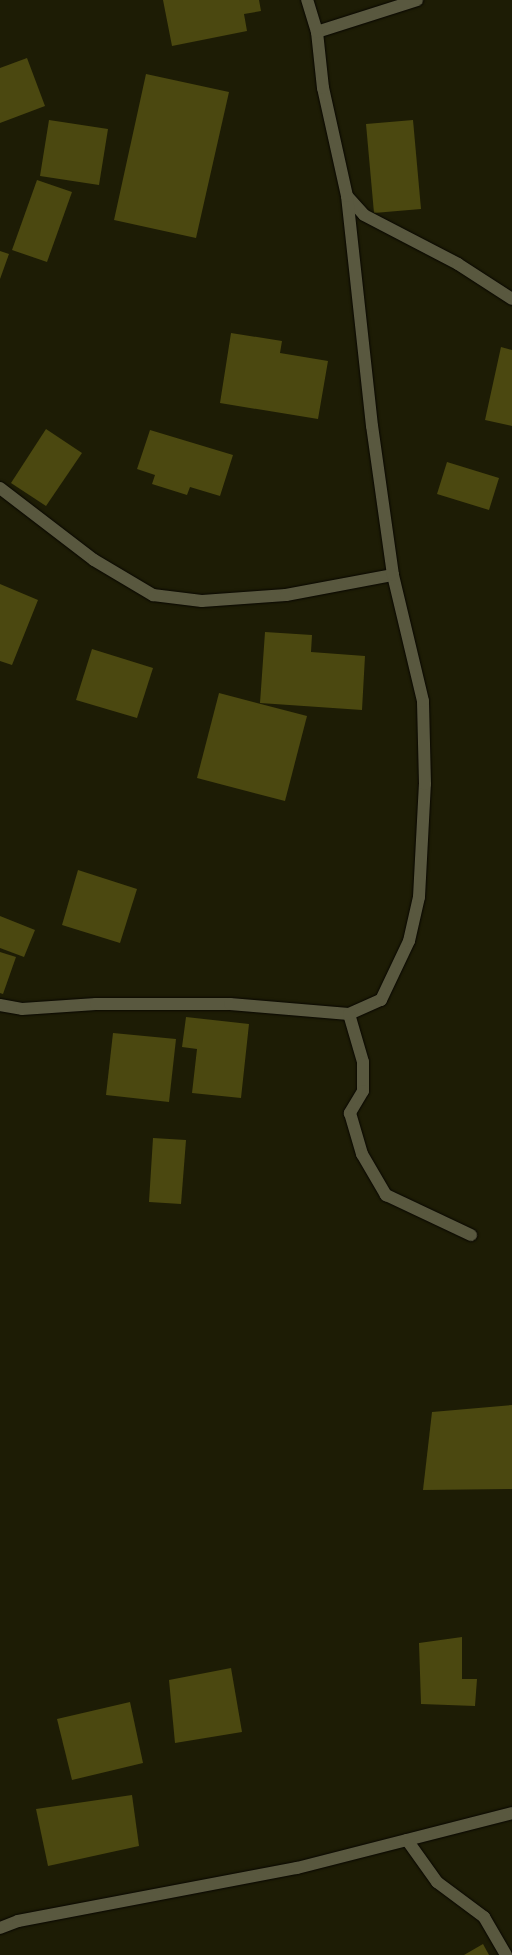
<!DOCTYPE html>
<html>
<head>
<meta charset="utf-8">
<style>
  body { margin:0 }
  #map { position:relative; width:512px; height:1955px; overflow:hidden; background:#1d1c05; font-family:Literata,serif }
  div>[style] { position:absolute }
  .building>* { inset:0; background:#4b4810 }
  .roads { filter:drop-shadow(0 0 1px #080600) drop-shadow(0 0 1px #080600) }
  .street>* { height:12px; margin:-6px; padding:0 6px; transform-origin:6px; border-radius:6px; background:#59583f }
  span { translate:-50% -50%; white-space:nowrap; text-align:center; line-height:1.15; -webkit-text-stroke:3px #141200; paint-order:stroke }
</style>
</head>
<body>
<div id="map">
  <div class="building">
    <i style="clip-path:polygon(163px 0,259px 0,261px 11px,244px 14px,247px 31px,172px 46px)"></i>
    <i style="clip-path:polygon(27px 58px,45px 106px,0 123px,0 68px)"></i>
    <i style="clip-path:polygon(146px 74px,229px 92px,196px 238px,114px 220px)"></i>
    <i style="clip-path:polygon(49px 120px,108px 129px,99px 185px,40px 176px)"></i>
    <i style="clip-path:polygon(413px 120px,421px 209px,374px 213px,366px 124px)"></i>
    <i style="clip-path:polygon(37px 180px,72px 192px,47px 262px,12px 250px)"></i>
    <i style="clip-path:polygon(0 251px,9px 254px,0 279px)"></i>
    <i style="clip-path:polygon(231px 333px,282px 341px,280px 353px,328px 361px,318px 419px,220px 403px)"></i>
    <i style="clip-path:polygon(501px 347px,512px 350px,512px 426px,485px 420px)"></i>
    <i style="clip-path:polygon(46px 429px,82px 453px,46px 506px,11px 483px)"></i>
    <i style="clip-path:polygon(150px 430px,233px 455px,220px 496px,190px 487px,187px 495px,152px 484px,155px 475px,137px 469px)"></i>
    <i style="clip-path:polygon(447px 462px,499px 478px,489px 510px,437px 494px)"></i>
    <i style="clip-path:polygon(0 584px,38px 600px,12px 665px,0 661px)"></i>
    <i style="clip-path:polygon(265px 632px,312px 635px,311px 652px,365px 656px,362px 710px,260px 703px)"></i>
    <i style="clip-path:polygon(92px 649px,153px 668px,137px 718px,76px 700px)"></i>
    <i style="clip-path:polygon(219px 693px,307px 716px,285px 801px,197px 778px)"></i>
    <i style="clip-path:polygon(78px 870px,137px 889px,120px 943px,62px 925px)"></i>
    <i style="clip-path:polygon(0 916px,35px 930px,24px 957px,0 948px)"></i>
    <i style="clip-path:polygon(0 952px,16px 957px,3px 994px,0 993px)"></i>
    <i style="clip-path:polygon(186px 1017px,249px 1024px,241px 1098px,192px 1093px,197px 1049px,182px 1047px)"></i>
    <i style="clip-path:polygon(113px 1033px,176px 1039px,169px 1102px,106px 1095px)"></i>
    <i style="clip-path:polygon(153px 1138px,186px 1140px,181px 1204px,149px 1202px)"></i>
    <i style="clip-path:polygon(512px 1405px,512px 1489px,423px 1490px,432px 1412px)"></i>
    <i style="clip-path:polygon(462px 1637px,462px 1679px,477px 1679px,475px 1706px,421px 1704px,419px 1643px)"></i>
    <i style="clip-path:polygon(231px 1668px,242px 1732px,175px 1743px,169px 1680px)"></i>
    <i style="clip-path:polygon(130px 1702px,143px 1763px,72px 1780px,57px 1719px)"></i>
    <i style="clip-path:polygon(132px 1795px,139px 1846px,48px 1866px,36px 1809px)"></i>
    <i style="clip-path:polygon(483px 1944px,489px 1955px,464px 1955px)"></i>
  </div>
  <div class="roads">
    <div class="street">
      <i style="left:317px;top:32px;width:105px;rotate:-17.7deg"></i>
      <i style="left:347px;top:196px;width:25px;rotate:48deg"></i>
      <i style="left:364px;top:215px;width:106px;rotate:27.5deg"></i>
      <i style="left:458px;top:264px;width:64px;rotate:32.9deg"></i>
      <i style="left:0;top:488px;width:118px;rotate:37.5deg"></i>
      <i style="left:94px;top:560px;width:69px;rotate:30.7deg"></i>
      <i style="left:153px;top:595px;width:49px;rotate:7deg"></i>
      <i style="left:202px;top:601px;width:84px;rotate:-4.1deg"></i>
      <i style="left:286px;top:595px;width:109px;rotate:-10.6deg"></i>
      <i style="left:0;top:1005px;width:22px;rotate:10deg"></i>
      <i style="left:22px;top:1009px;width:74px;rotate:-3.9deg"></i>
      <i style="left:96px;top:1004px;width:134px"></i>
      <i style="left:230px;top:1004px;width:119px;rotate:4.8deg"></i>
      <i style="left:349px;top:1014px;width:35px;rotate:-24deg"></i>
      <i style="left:381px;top:1000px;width:65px;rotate:-64.6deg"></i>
      <i style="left:409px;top:941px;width:45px;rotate:-77.2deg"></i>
      <i style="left:419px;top:897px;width:113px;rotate:-87deg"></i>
      <i style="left:425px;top:784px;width:83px;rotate:-91.4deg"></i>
      <i style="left:423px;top:701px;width:130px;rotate:-103.4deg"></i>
      <i style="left:393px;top:575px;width:150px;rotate:-98deg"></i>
      <i style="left:372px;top:426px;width:231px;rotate:-96.2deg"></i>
      <i style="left:347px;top:196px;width:111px;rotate:-102.5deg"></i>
      <i style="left:323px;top:88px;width:56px;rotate:-96.1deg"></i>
      <i style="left:317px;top:32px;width:34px;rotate:-107deg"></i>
      <i style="left:349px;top:1014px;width:50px;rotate:73.7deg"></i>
      <i style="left:363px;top:1062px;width:29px;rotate:90deg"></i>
      <i style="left:363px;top:1091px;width:26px;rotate:121deg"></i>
      <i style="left:350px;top:1113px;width:43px;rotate:73.7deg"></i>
      <i style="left:362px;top:1154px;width:48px;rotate:59.7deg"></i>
      <i style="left:386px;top:1195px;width:94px;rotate:25.2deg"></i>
      <i style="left:407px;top:1840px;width:52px;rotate:54.5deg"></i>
      <i style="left:437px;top:1882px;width:59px;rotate:36.7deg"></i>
      <i style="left:484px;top:1917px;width:44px;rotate:59.9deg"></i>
      <i style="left:0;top:1928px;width:19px;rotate:-21deg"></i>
      <i style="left:18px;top:1921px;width:284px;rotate:-10.8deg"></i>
      <i style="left:297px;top:1868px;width:222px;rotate:-14.3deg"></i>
    </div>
  </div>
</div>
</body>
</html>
